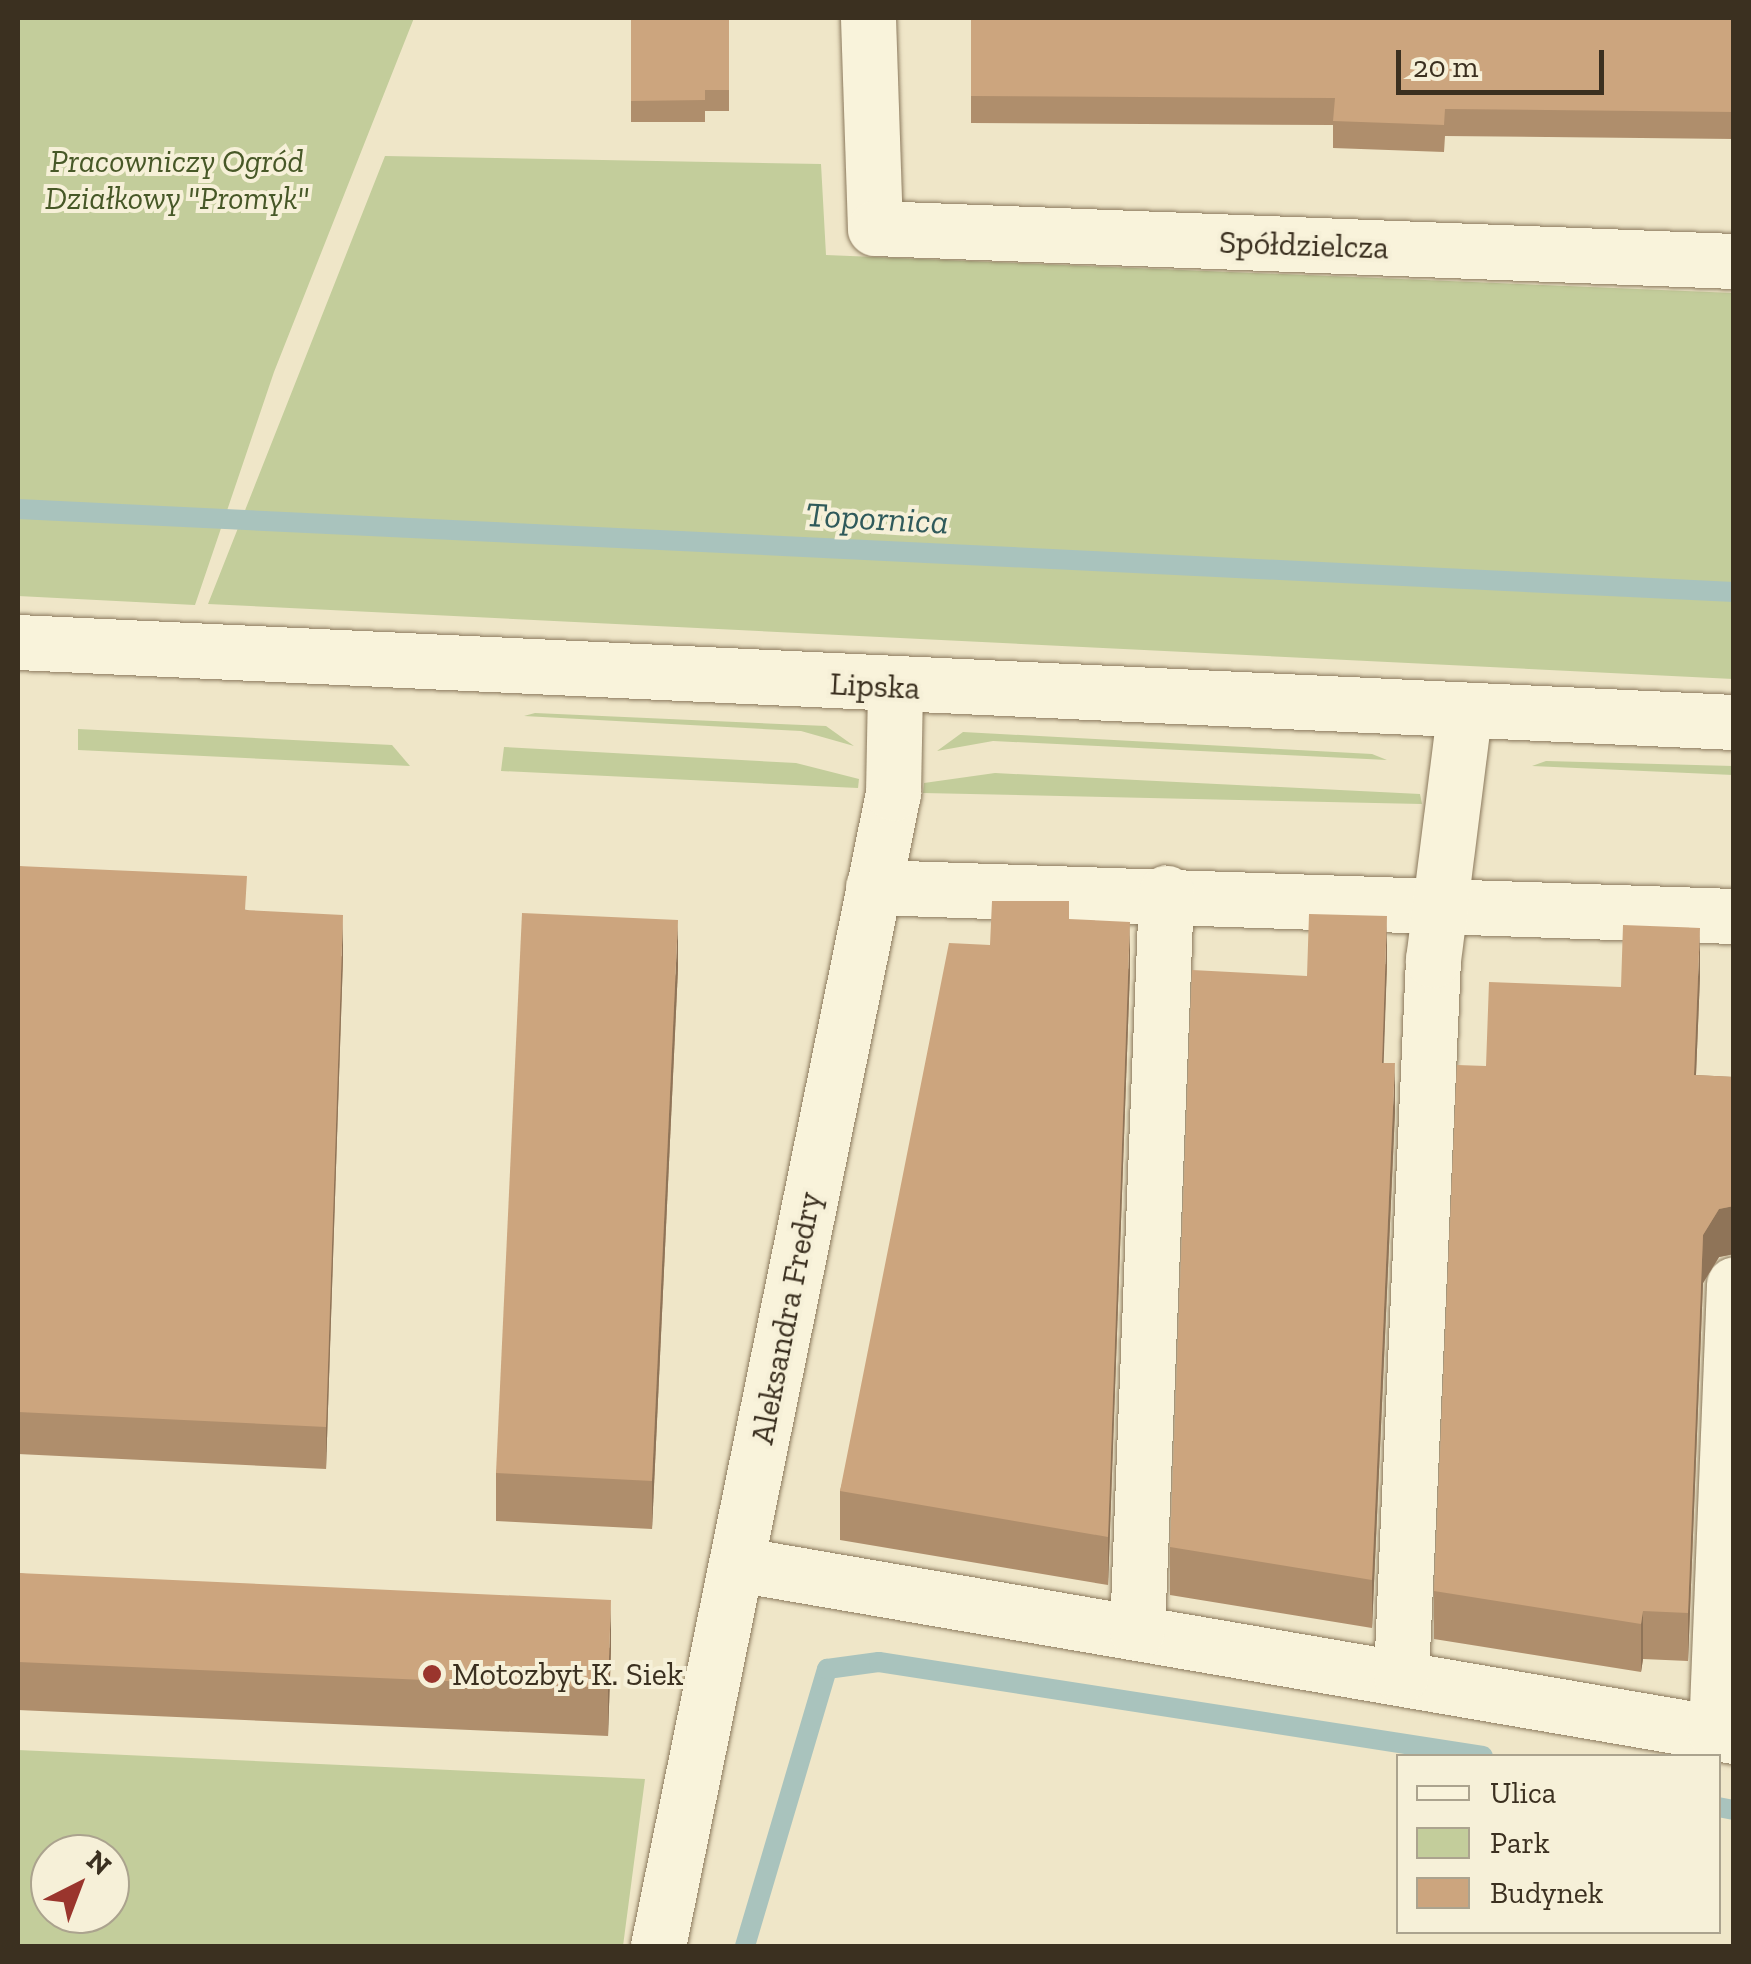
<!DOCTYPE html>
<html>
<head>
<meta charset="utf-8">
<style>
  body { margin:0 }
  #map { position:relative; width:1751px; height:1964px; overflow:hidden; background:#efe6c8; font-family:"Zilla Slab",serif }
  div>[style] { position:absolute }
  .green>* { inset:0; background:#c3cd9b }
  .stream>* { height:20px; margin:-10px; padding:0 10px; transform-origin:10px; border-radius:10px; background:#a9c3bd }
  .roads { filter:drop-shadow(0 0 2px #8b795d) drop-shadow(0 0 2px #8b795d) }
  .street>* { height:55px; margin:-27.5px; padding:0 27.5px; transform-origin:27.5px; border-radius:27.5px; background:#f9f3db }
  .secondary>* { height:55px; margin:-27.5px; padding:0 27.5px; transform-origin:27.5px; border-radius:27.5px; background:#f9f3db }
  .wall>* { inset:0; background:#af8e6c }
  .shaded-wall>* { inset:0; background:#8f7458 }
  .building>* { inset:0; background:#cca57e }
  .dots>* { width:28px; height:28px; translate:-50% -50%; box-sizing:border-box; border:5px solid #f6f0d8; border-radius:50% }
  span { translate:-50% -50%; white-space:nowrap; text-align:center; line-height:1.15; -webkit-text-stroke:8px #f6f0d8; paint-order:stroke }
  .park-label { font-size:32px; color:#475827; font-style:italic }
  .street-label { font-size:32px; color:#3b3020 }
  .poi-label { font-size:32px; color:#3b3020 }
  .left { translate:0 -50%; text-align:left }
  .water-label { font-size:35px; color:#305a5b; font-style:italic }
  .frame { position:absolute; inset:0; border:20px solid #3b3020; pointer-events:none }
  .legend { position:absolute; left:1396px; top:1754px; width:325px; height:180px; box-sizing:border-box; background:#f6f0d8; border:2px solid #aba38e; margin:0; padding:12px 18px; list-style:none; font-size:30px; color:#3b3020 }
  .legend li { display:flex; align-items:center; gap:20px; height:50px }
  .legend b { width:50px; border:2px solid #aba38e }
  .north { position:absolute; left:30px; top:1834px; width:100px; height:100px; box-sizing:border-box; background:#f6f0d8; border:2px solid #aba38e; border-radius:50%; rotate:42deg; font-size:28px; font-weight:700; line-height:40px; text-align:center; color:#3b3020 }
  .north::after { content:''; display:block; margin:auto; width:35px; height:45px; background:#9a352d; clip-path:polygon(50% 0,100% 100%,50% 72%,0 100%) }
  .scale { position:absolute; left:1396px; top:50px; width:208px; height:45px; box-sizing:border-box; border:5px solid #3b3020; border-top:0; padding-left:12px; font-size:30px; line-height:35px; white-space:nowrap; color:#3b3020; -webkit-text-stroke:8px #f6f0d8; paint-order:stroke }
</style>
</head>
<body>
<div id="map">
  <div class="green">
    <i style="clip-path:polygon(18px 18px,414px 18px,274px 372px,195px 605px,18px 596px)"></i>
    <i style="clip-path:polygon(385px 156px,821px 164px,826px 255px,1733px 293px,1733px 679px,208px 604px)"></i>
    <i style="clip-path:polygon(535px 713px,826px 726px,854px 746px,801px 731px,524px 716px)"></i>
    <i style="clip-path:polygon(78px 729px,392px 745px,410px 766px,78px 750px)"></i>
    <i style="clip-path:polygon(963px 732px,1372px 754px,1387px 760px,993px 741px,937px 751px)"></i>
    <i style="clip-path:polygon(504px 747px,796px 763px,859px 779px,858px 788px,501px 771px)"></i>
    <i style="clip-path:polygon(1546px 761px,1733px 766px,1733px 775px,1532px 766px)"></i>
    <i style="clip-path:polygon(995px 773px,1420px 794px,1422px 804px,923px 793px,924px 783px)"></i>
    <i style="clip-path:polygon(evenodd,18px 1750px,645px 1779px,623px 1946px,18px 1946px,18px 1750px,110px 1854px,110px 1914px,50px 1914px,50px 1854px,110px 1854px)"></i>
  </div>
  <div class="stream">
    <i style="left:18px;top:509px;width:1718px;rotate:2.77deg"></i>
    <i style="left:1718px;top:1807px;width:16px;rotate:11deg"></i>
    <i style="left:745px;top:1946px;width:289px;rotate:-73.5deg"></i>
    <i style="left:827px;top:1669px;width:52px;rotate:-7.7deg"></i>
    <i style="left:879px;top:1662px;width:611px;rotate:8.85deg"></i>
  </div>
  <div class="roads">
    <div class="street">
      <i style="left:868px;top:18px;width:210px;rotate:88.1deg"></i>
      <i style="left:875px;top:228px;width:860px;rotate:2.2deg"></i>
      <i style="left:873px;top:887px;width:861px;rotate:1.93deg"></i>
      <i style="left:737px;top:1564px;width:1012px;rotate:9.79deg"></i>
      <i style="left:1137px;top:1631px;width:739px;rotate:-87.75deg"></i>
      <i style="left:1401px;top:1675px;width:716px;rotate:-87.44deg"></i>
      <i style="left:1433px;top:960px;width:247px;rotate:-82.8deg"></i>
      <i style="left:1716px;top:1733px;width:449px;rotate:-87.7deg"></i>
      <i style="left:658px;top:1946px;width:1177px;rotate:-78.48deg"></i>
      <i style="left:893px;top:793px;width:106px;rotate:-88.9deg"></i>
    </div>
    <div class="secondary">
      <i style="left:18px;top:642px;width:1718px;rotate:2.67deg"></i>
    </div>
  </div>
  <div class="wall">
    <i style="clip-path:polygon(631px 18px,729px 18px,729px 111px,705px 111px,705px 122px,631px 122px)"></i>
    <i style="clip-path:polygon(971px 18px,1734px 20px,1734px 139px,1445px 136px,1444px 152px,1333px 148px,1333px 125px,971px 123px)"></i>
    <i style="clip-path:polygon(18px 866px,247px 910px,343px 957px,326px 1469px,18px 1454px)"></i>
    <i style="clip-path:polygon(1069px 919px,1130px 970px,1108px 1585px,840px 1540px,840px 1491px,990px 945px)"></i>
    <i style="clip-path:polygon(1387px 964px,1383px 1063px,1395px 1111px,1372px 1628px,1170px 1595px,1170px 1547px,1307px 976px)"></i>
    <i style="clip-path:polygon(678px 968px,652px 1529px,496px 1521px,496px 1473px)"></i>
    <i style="clip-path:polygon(1700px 976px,1696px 1075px,1734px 1077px,1734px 1254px,1719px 1257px,1703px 1283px,1688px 1661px,1643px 1659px,1641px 1672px,1434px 1639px,1434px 1591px,1486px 1066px,1621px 987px)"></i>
    <i style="clip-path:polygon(18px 1573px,611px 1648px,608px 1736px,18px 1710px)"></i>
  </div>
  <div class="shaded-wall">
    <i style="clip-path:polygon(343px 915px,343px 957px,326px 1469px,326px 1427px)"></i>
    <i style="clip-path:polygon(1387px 916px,1387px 964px,1382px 1111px,1382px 1063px)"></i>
    <i style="clip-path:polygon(678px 920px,678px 968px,652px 1529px,652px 1481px)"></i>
    <i style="clip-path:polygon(1130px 922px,1130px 970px,1108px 1585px,1108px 1537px)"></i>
    <i style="clip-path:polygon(1700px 928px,1700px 976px,1694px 1123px,1694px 1075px)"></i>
    <i style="clip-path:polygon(1395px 1063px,1395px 1111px,1372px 1628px,1372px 1580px)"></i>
    <i style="clip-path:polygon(1734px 1206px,1734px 1254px,1719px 1257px,1703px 1283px,1688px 1661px,1688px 1613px,1703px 1235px,1719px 1209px)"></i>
    <i style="clip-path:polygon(611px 1600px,611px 1648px,608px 1736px,608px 1688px)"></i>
    <i style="clip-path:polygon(1643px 1611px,1643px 1659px,1641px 1672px,1641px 1624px)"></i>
  </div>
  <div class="building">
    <i style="clip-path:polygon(631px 18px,729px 18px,729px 90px,705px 90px,705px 100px,631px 101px)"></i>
    <i style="clip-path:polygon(971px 18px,1571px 18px,1734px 20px,1734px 112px,1445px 109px,1444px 125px,1333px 121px,1335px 98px,971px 96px)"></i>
    <i style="clip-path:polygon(18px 866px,247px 876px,245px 910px,343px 915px,326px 1427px,18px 1412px)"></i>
    <i style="clip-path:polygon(992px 901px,1069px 901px,1069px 919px,1130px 922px,1108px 1537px,840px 1491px,949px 943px,990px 945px)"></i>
    <i style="clip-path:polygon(522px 913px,678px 920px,652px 1481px,496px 1473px)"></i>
    <i style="clip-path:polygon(1309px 914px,1387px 916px,1382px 1063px,1395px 1063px,1372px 1580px,1170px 1547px,1192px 970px,1307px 976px)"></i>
    <i style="clip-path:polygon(1623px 925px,1700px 928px,1694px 1075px,1734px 1077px,1734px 1206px,1719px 1209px,1703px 1235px,1688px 1613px,1643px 1611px,1641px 1624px,1434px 1591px,1457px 1065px,1486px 1066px,1489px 982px,1621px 987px)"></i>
    <i style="clip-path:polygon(18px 1573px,611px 1600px,608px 1688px,18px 1662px)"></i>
  </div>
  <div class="dots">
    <i style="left:432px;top:1674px;background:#9a352d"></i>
  </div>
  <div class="park-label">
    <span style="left:177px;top:180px">Pracowniczy Ogród<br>Działkowy "Promyk"</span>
  </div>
  <div class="street-label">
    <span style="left:1304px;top:245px;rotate:2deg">Spółdzielcza</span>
    <span style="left:875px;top:686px;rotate:3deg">Lipska</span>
    <span style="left:786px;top:1318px;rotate:-79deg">Aleksandra Fredry</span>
  </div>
  <div class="poi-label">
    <span class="left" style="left:452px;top:1674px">Motozbyt K. Siek</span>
  </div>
  <div class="water-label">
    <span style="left:877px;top:518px;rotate:3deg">Topornica</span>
  </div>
  <div class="frame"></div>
  <ul class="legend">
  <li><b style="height:12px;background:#f9f3db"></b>Ulica</li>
  <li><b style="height:28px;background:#c3cd9b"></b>Park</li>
  <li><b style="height:28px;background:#cca57e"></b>Budynek</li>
  </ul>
  <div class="north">N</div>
  <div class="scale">20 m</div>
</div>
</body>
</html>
